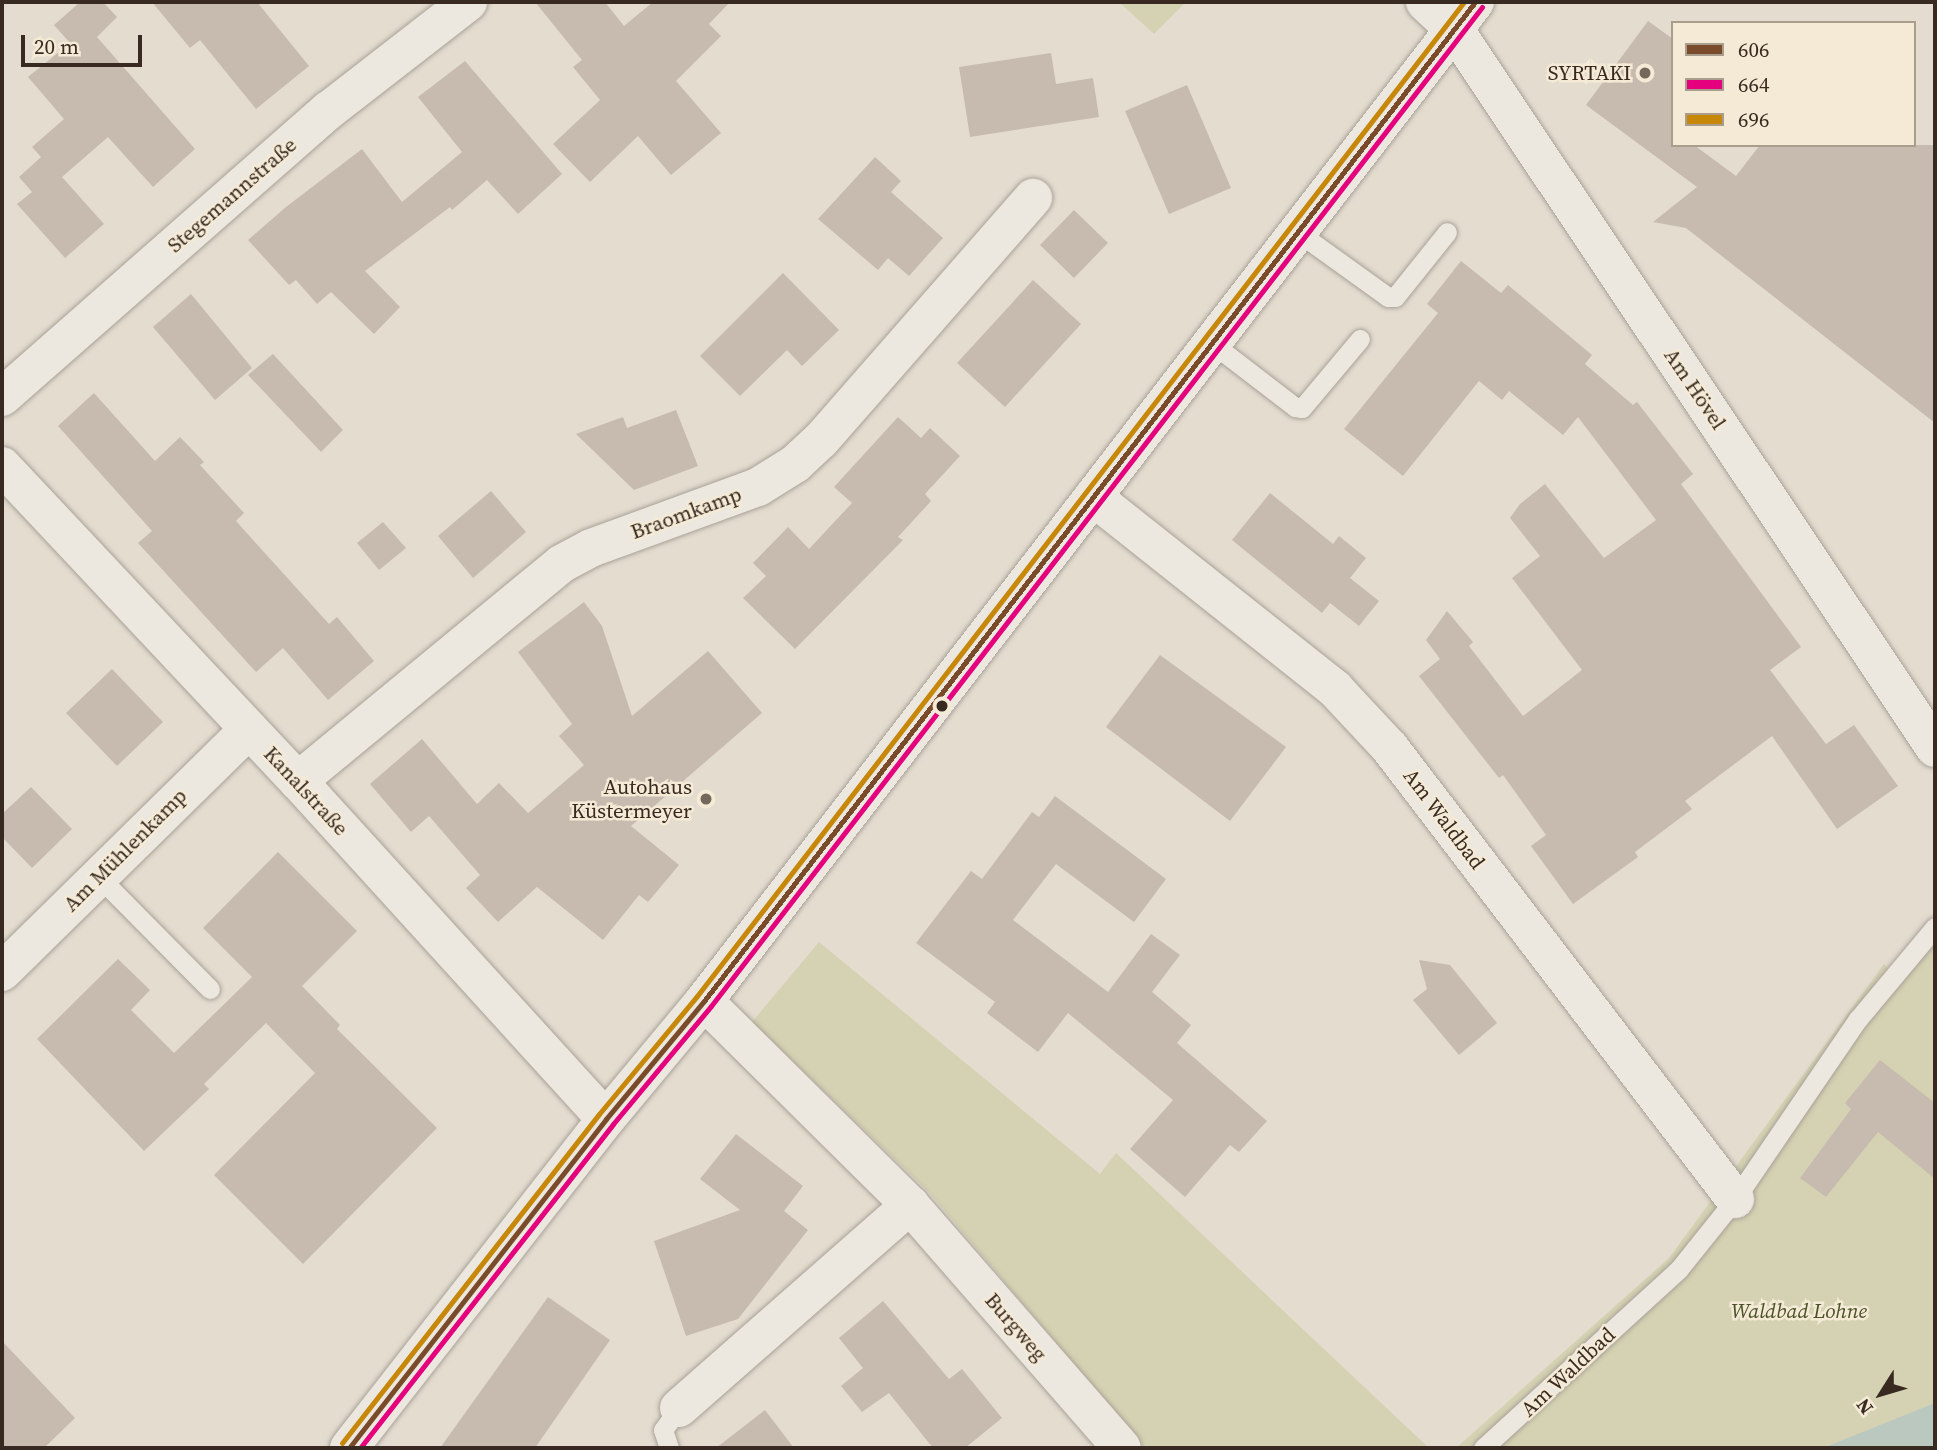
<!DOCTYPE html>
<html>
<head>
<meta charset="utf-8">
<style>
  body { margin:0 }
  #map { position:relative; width:1937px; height:1450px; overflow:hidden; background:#e4dccf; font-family:"Source Serif 4",serif }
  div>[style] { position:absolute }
  .green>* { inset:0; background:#d4d2b2 }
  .water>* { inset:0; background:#bac8bf }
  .building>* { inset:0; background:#c7bbb0 }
  .roads { filter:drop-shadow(0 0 2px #a9a298) drop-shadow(0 0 2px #a9a298) }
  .service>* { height:19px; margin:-9.5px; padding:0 9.5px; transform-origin:9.5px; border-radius:9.5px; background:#ece8e0 }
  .minor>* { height:38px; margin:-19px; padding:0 19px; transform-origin:19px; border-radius:19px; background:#ece8e0 }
  .tertiary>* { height:38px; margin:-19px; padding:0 19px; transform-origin:19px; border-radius:19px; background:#ece8e0 }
  .bus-1>* { height:5px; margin:-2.5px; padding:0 2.5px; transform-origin:2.5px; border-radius:2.5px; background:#7a4b2a }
  .bus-2>* { height:5px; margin:-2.5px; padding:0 2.5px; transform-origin:2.5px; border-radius:2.5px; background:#e5007d }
  .bus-3>* { height:5px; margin:-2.5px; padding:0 2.5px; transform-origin:2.5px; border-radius:2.5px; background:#c78708 }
  .dots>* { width:19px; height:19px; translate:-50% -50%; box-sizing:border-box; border:4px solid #f4ead6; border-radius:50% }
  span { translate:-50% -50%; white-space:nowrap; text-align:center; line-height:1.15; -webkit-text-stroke:5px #f4ead6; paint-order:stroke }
  .poi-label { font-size:21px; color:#382a20 }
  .right { translate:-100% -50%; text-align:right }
  .street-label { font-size:21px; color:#382a20 }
  .park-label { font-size:21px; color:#4a5328; font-style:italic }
  .frame { position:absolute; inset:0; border:4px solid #382a20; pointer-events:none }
  .legend { position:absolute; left:1671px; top:21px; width:245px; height:126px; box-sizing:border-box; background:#f4ead6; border:2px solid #a99d8d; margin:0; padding:9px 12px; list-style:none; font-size:21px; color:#382a20 }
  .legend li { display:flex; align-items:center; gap:14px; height:35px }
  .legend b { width:35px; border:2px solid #a99d8d }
  .north { position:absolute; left:1846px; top:1359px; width:70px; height:70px; -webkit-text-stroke:5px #f4ead6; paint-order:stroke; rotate:233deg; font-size:19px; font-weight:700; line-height:28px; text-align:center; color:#382a20 }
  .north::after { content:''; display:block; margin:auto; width:24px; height:32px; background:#382a20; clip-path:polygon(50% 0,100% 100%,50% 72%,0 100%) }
  .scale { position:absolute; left:21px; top:35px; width:121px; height:32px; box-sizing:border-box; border:4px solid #382a20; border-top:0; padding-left:9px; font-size:21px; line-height:24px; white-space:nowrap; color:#382a20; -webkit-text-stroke:5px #f4ead6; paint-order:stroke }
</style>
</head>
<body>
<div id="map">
  <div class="green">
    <i style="clip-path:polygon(1119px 2px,1186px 2px,1154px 34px)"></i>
    <i style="clip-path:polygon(1935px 941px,1935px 1448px,1456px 1448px,1669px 1258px,1884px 964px,1899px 980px)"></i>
    <i style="clip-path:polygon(819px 942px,1100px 1174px,1116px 1153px,1429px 1448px,1145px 1448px,928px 1191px,752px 1022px)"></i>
  </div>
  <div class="water">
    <i style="clip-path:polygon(1935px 1403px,1935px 1448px,1823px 1448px)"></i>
  </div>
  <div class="building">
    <i style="clip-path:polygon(80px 2px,103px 2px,117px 17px,97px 37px,195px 149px,153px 187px,108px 137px,62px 177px,104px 224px,65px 258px,17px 204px,32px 192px,19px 177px,41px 157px,32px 147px,64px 119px,28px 77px,70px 43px,54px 25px)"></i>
    <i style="clip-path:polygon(152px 2px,257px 2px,309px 66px,256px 109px,200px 40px,190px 48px)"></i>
    <i style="clip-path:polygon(535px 2px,605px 2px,624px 26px,653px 2px,730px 2px,709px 24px,721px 36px,676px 81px,721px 133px,671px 175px,638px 136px,590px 182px,553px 144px,600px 100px,573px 67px,582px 60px)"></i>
    <i style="clip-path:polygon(1648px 21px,1673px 39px,1673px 145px,1694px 145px,1736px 176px,1760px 145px,1935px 145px,1935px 423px,1686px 228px,1653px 222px,1697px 187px,1586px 105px)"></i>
    <i style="clip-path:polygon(1051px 53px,1056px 84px,1093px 78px,1099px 117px,970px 137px,959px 67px)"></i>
    <i style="clip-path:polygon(465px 61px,562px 174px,518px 214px,487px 180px,452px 210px,450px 207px,365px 271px,400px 307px,374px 334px,331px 292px,317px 304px,296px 280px,289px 285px,248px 240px,286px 207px,362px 149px,402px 202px,462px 152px,418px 97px)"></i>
    <i style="clip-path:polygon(1187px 85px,1231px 188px,1169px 214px,1125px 111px)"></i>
    <i style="clip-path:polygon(875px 157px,901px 181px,891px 192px,943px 238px,909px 276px,888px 258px,878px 270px,818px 219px)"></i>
    <i style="clip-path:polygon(1074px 210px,1108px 243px,1074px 278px,1040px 245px)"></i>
    <i style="clip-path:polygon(1461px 261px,1501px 293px,1508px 285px,1592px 355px,1585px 364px,1633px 405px,1637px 402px,1693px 474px,1681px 484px,1801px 647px,1770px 670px,1826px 744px,1854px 725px,1898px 786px,1837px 829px,1772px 736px,1685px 801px,1692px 809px,1635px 852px,1638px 857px,1573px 904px,1531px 846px,1546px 835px,1503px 775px,1499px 778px,1419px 676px,1440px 659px,1426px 640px,1447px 611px,1473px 642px,1469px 646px,1523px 716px,1582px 670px,1512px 578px,1540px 556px,1510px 518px,1520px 504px,1545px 484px,1604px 558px,1656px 520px,1578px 417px,1563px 435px,1509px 391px,1502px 400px,1479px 381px,1403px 476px,1344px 429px,1438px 313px,1427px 304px)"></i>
    <i style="clip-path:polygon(783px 273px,839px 330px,802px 366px,787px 350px,740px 396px,700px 356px)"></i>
    <i style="clip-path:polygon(1033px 280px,1081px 324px,1005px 407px,957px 363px)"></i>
    <i style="clip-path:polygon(191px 294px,252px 368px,215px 400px,153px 327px)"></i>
    <i style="clip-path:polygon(273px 354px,343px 430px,321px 452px,248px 375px)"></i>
    <i style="clip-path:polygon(94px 393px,155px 461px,180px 437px,204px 462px,200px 465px,244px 513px,236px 521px,329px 624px,337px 617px,374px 661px,328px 700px,283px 648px,256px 672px,138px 543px,152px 531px,58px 426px)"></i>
    <i style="clip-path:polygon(676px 410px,698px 466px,634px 490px,576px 434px,623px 417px,627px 428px)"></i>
    <i style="clip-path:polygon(898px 417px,921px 438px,930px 428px,960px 456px,925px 494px,931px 501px,898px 537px,903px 540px,795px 649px,743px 598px,766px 576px,753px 563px,788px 527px,809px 549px,852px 503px,834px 487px)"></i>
    <i style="clip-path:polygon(491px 491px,526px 532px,473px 578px,438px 536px)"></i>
    <i style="clip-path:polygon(1270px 493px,1333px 544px,1339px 536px,1366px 558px,1350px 578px,1379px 601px,1359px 626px,1330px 603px,1322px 613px,1232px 540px)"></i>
    <i style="clip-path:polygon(383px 522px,406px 548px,379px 570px,357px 543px)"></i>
    <i style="clip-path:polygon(584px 602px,602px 626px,632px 716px,708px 651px,762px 713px,631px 826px,679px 865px,648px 902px,639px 895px,603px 940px,537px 887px,498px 922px,466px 888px,480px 875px,429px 816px,411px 832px,370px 784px,422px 739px,477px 804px,499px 783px,528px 813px,584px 765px,559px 736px,572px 724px,518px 652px)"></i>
    <i style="clip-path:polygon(1160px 655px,1286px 747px,1230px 821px,1106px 727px)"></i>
    <i style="clip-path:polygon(112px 669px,163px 722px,117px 766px,66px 713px)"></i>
    <i style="clip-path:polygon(31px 787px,72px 829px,32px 868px,2px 837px,2px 814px)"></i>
    <i style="clip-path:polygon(1055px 796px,1166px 879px,1134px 922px,1056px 864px,1013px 920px,1108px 992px,1151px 934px,1180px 955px,1152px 992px,1191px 1025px,1177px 1043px,1267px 1121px,1239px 1152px,1230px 1145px,1185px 1197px,1130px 1149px,1173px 1100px,1068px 1013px,1038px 1052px,987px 1013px,995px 1002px,916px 943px,971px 871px,982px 879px,1032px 812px,1039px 817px)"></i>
    <i style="clip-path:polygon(278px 852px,357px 931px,302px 986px,340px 1025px,337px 1029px,437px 1128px,303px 1264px,214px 1175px,315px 1073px,266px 1023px,204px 1084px,209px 1089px,144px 1151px,37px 1039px,118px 959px,150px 990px,131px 1010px,174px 1053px,252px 977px,203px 928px)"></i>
    <i style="clip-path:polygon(1419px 960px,1450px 965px,1497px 1023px,1459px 1055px,1413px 1000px,1427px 989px)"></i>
    <i style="clip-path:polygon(1880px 1060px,1935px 1103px,1935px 1179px,1878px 1132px,1826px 1197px,1800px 1178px,1851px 1109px,1845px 1103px)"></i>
    <i style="clip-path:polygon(736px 1134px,803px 1186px,784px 1211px,808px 1230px,738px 1319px,686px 1336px,654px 1241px,740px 1210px,700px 1179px)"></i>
    <i style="clip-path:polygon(548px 1297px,610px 1340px,535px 1448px,440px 1448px)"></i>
    <i style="clip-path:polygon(883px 1301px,949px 1379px,962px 1369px,1002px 1418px,965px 1448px,933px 1448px,889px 1393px,862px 1412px,841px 1386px,863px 1368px,839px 1338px)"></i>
    <i style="clip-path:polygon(2px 1341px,75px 1418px,44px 1448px,2px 1448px)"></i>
    <i style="clip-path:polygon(765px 1410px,794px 1448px,716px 1448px)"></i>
  </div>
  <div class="roads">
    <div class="service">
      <i style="left:1299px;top:233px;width:110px;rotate:35.7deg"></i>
      <i style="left:1388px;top:297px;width:7px"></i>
      <i style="left:1395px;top:297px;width:83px;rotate:-51.3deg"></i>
      <i style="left:1213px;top:344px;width:103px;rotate:37.5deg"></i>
      <i style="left:1295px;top:407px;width:7px;rotate:8deg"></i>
      <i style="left:1302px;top:408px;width:90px;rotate:-50deg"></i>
      <i style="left:98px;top:876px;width:159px;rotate:45.3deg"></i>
      <i style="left:669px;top:1448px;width:19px;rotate:-108deg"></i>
      <i style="left:663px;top:1430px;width:27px;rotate:-54deg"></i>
      <i style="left:1483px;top:1448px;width:265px;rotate:-42.4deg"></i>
      <i style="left:1679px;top:1269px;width:90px;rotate:-51.3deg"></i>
      <i style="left:1735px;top:1199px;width:218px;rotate:-55.7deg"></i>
      <i style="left:1858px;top:1019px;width:120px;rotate:-50.1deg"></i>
    </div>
    <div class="minor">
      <i style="left:1425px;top:2px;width:40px;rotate:43deg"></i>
      <i style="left:1454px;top:29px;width:865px;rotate:56.22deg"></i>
      <i style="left:2px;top:397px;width:435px;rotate:-41.3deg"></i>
      <i style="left:329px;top:110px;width:176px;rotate:-37.8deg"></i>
      <i style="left:2px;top:466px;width:432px;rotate:46.8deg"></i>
      <i style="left:298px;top:781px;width:457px;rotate:47.7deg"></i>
      <i style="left:1093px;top:497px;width:309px;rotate:38.4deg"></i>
      <i style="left:1335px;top:689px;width:81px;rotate:47deg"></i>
      <i style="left:1390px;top:748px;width:568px;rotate:52.59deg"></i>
      <i style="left:298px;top:781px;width:341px;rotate:-39.5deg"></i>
      <i style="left:561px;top:564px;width:34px;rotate:-28deg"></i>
      <i style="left:591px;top:548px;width:178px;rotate:-20.1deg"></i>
      <i style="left:758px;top:487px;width:44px;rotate:-31.9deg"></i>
      <i style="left:795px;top:464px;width:35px;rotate:-43deg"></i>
      <i style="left:821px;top:440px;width:322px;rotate:-48.8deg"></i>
      <i style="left:2px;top:972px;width:346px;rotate:-44.5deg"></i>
      <i style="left:704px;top:1001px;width:290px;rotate:44.7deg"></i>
      <i style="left:910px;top:1205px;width:322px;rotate:48.9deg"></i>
      <i style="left:679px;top:1408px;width:308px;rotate:-41.3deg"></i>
    </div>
    <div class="tertiary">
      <i style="left:349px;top:1448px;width:417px;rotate:-52deg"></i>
      <i style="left:606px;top:1119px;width:153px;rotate:-50.3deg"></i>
      <i style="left:704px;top:1001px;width:1262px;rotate:-52.34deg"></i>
    </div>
  </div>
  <div class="bus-1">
    <i style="left:349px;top:1448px;width:417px;rotate:-52deg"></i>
    <i style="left:606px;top:1119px;width:153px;rotate:-50.3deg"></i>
    <i style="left:704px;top:1001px;width:1262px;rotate:-52.34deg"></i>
  </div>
  <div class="bus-2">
    <i style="left:360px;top:1448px;width:411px;rotate:-52deg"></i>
    <i style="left:613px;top:1124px;width:153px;rotate:-50.3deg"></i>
    <i style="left:711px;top:1006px;width:1262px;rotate:-52.34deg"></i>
  </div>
  <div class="bus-3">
    <i style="left:342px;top:1443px;width:417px;rotate:-52deg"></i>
    <i style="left:599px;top:1114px;width:153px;rotate:-50.3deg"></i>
    <i style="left:697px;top:996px;width:1256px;rotate:-52.35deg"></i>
  </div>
  <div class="dots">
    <i style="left:1645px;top:73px;background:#74685d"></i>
    <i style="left:942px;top:706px;background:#382a20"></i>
    <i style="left:706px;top:799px;background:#74685d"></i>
  </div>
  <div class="poi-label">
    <span class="right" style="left:1631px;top:73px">SYRTAKI</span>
    <span class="right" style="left:692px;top:799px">Autohaus<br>Küstermeyer</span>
  </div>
  <div class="street-label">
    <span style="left:232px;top:195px;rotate:-41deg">Stegemannstraße</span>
    <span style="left:1695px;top:389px;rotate:56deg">Am Hövel</span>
    <span style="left:686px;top:513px;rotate:-20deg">Braomkamp</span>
    <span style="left:306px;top:791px;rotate:47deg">Kanalstraße</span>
    <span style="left:1444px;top:819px;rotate:53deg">Am Waldbad</span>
    <span style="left:125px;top:850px;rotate:-45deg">Am Mühlenkamp</span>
    <span style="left:1016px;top:1327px;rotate:49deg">Burgweg</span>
    <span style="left:1568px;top:1372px;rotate:-43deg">Am Waldbad</span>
  </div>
  <div class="park-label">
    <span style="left:1799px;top:1311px">Waldbad Lohne</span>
  </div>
  <div class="frame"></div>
  <ul class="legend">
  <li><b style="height:9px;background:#7a4b2a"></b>606</li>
  <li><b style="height:9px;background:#e5007d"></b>664</li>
  <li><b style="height:9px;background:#c78708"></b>696</li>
  </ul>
  <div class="north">N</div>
  <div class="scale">20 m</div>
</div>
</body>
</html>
